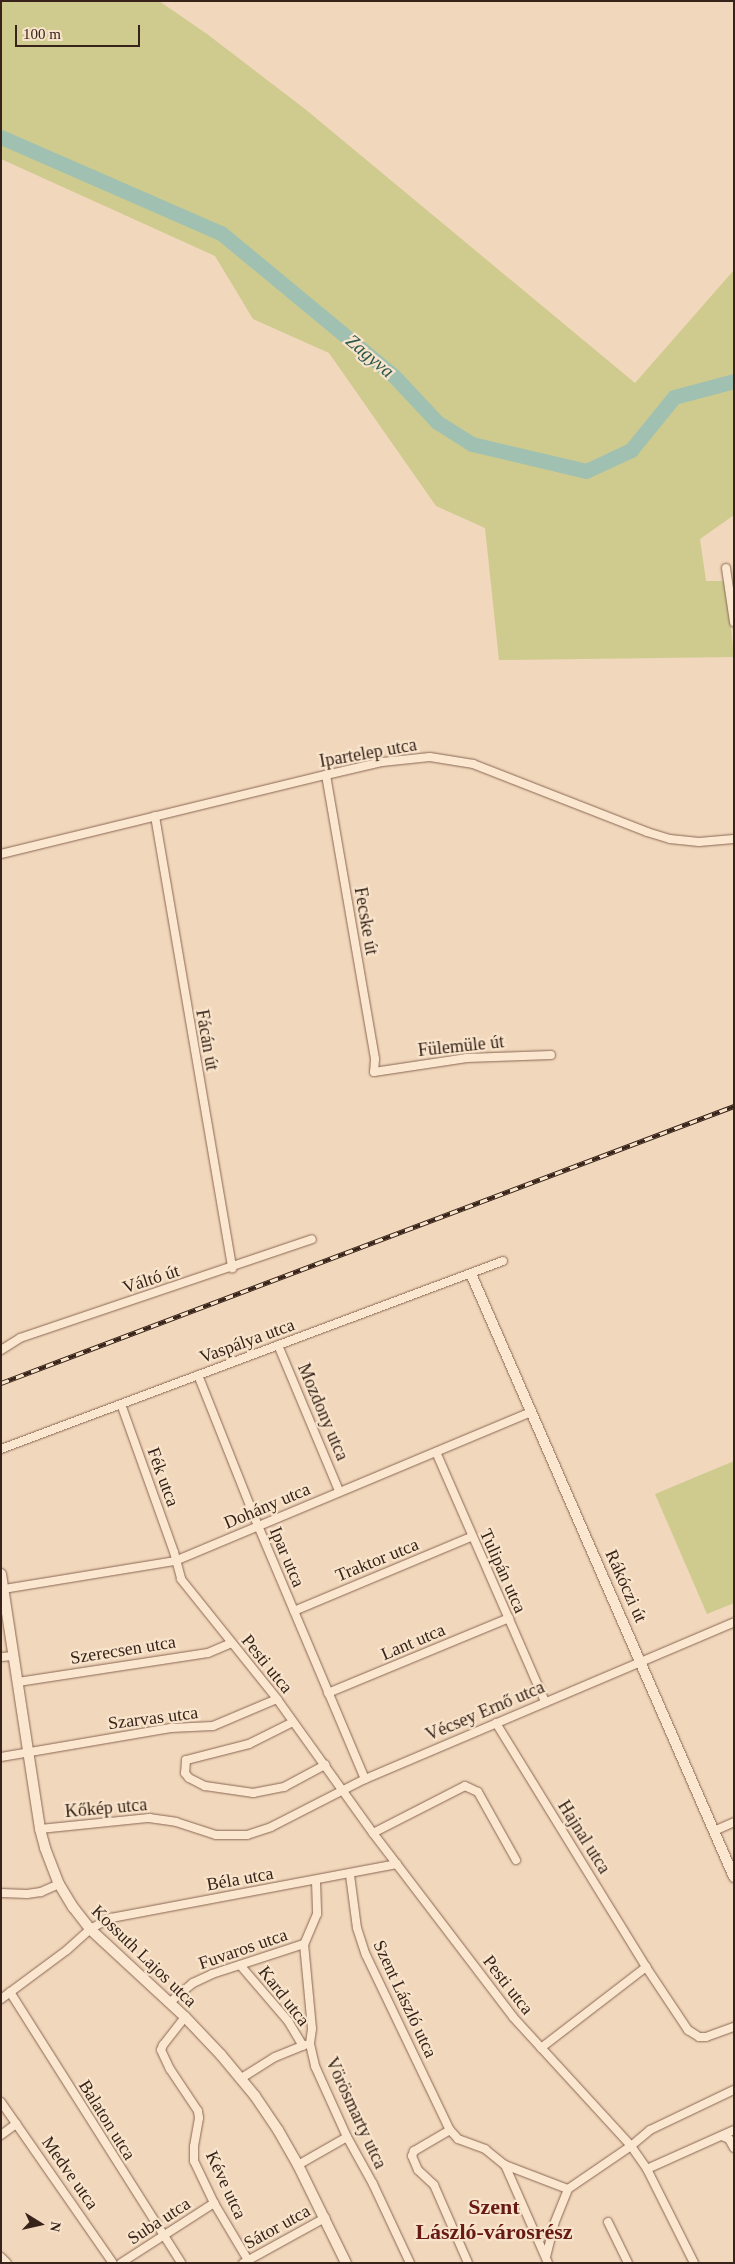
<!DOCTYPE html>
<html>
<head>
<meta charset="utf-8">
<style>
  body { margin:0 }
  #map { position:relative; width:735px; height:2264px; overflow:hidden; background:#f1d7bb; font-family:"Times New Roman",serif }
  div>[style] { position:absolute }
  .green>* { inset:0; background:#cfcb8f }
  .river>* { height:15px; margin:-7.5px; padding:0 7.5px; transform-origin:7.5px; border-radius:7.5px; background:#a0c1b1 }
  .roads { filter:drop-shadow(0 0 1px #896754) drop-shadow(0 0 1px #896754) }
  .minor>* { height:8px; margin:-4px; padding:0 4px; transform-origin:4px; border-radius:4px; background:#fbe6cf }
  .tertiary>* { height:10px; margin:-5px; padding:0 5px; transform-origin:5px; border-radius:5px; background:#fbe6cf }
  .rail>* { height:4.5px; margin-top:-2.25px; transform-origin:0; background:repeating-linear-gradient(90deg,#f8e3cb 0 8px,#37231a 0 16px); box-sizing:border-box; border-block:1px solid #37231a }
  span { translate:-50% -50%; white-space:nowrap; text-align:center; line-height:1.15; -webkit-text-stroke:4.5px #f8e3cb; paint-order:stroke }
  .street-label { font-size:18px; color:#37231a }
  .water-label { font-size:19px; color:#28584c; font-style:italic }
  .district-label { font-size:22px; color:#671916; font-weight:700 }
  .frame { position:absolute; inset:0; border:2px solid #37231a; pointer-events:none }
  .north { position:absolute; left:15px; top:2199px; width:50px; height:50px; -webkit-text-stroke:4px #f8e3cb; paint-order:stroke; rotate:100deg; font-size:14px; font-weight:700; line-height:20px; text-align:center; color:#37231a }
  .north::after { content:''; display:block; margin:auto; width:18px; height:22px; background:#37231a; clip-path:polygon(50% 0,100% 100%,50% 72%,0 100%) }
  .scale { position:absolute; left:15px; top:25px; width:125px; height:22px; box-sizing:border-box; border:2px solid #37231a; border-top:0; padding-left:6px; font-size:15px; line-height:18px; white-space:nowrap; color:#37231a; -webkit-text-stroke:4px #f8e3cb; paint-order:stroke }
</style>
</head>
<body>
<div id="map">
  <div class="green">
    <i style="clip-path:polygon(1px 1px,159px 1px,207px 34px,305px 109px,635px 383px,734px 270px,734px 515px,700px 539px,706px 581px,726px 581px,734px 657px,499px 660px,485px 528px,436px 506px,329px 353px,253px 319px,215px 256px,1px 159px)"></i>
    <i style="clip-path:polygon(734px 1461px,734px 1603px,707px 1614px,655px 1494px)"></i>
  </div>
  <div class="river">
    <i style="left:1px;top:137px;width:240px;rotate:23.6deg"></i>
    <i style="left:221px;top:233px;width:224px;rotate:39.6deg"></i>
    <i style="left:394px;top:376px;width:63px;rotate:46.9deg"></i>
    <i style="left:437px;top:422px;width:41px;rotate:32.2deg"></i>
    <i style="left:472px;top:444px;width:117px;rotate:13.3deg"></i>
    <i style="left:586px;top:471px;width:50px;rotate:-25deg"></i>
    <i style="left:631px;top:450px;width:68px;rotate:-50.9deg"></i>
    <i style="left:674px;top:397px;width:62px;rotate:-14.9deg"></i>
  </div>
  <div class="roads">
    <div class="minor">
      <i style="left:726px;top:568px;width:55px;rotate:81.6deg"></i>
      <i style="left:326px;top:775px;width:288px;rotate:80.2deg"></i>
      <i style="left:375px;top:1059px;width:13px;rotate:94deg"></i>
      <i style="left:374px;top:1072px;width:94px;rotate:-8.6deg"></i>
      <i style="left:467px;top:1058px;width:84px;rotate:-2deg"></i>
      <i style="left:155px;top:816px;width:459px;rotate:80.3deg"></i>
      <i style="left:1px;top:854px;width:334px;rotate:-13.7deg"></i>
      <i style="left:326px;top:775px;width:57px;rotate:-13.1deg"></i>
      <i style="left:382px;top:762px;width:48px;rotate:-5.9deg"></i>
      <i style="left:430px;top:757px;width:44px;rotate:9.2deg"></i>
      <i style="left:473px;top:764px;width:187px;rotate:21.3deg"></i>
      <i style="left:647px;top:832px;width:24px;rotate:17deg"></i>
      <i style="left:670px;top:839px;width:29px;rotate:6deg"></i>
      <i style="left:699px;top:842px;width:35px;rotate:-5deg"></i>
      <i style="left:278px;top:1345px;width:158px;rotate:67.3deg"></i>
      <i style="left:1px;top:1350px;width:22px;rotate:-32deg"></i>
      <i style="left:20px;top:1338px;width:308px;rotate:-18.7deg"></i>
      <i style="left:198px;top:1375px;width:157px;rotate:68.3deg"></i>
      <i style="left:256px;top:1521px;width:280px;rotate:67.1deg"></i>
      <i style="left:121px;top:1404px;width:157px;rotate:70.3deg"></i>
      <i style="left:174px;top:1552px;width:28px;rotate:75deg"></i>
      <i style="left:181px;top:1579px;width:154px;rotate:51.3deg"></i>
      <i style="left:277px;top:1699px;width:165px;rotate:54.4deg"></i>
      <i style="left:373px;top:1833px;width:231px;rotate:52.7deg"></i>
      <i style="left:513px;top:2017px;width:175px;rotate:47.5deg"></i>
      <i style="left:631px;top:2146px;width:28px;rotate:55deg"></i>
      <i style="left:647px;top:2169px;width:105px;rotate:63.4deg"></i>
      <i style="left:1px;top:1449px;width:536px;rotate:-20.53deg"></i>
      <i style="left:436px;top:1452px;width:273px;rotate:66.4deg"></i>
      <i style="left:4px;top:1589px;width:173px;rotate:-9.3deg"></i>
      <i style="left:175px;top:1561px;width:386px;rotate:-22.7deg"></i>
      <i style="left:294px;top:1611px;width:192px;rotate:-22.7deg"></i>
      <i style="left:1px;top:1657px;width:13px;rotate:-4deg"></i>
      <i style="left:18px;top:1682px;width:192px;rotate:-8.7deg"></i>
      <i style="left:208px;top:1653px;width:25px;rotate:-23deg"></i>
      <i style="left:328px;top:1693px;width:196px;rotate:-22.5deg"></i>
      <i style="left:293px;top:1722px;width:49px;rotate:153.4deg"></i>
      <i style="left:249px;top:1744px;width:65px;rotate:165.7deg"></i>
      <i style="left:186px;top:1760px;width:13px;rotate:94deg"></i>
      <i style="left:185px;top:1773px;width:6px;rotate:51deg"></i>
      <i style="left:189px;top:1778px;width:18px;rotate:27deg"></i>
      <i style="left:205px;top:1786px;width:49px;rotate:8.3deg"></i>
      <i style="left:253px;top:1793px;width:32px;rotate:-11deg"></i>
      <i style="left:284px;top:1787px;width:47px;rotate:-28.2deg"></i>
      <i style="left:496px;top:1723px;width:286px;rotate:58.4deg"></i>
      <i style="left:646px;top:1967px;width:76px;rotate:56.3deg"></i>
      <i style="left:688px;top:2030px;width:13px;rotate:32deg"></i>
      <i style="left:699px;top:2037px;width:7px"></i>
      <i style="left:706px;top:2037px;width:30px;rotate:-20deg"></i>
      <i style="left:1px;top:1757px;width:172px;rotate:-9.7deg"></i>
      <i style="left:171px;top:1728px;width:42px;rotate:-2.7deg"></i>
      <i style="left:213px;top:1726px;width:69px;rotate:-22.9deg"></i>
      <i style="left:40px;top:1829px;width:110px;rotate:-5.8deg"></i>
      <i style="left:149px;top:1818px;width:27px;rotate:8deg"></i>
      <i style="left:176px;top:1822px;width:42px;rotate:18deg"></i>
      <i style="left:216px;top:1835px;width:31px"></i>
      <i style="left:247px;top:1835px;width:25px;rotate:-18deg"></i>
      <i style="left:271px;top:1827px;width:106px;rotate:-27.1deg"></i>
      <i style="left:365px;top:1779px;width:401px;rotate:-23deg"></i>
      <i style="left:714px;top:1831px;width:22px;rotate:-24deg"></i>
      <i style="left:373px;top:1833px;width:103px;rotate:-27.1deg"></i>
      <i style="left:465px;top:1786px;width:14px;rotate:25deg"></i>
      <i style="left:478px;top:1792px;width:78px;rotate:60.8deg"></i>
      <i style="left:350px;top:1875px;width:53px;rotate:82.5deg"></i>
      <i style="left:357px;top:1928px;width:28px;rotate:72deg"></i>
      <i style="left:366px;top:1955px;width:194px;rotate:64.4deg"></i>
      <i style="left:450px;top:2130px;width:12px;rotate:48deg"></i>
      <i style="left:458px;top:2139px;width:29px;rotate:20deg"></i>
      <i style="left:485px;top:2149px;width:26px;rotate:39deg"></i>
      <i style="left:505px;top:2165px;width:107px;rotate:66.3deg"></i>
      <i style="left:316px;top:1881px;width:33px;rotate:88deg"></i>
      <i style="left:317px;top:1914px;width:33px;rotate:113deg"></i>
      <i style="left:304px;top:1944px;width:85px;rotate:84.6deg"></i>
      <i style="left:312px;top:2029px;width:15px;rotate:98deg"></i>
      <i style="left:310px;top:2044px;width:23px;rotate:77deg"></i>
      <i style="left:315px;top:2066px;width:78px;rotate:65.7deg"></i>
      <i style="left:347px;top:2137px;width:54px;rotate:61deg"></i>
      <i style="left:373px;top:2184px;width:87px;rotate:64.9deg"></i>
      <i style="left:1px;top:1893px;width:26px;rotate:2deg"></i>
      <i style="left:27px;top:1894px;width:14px;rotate:-8deg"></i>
      <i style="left:41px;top:1892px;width:20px;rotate:-24deg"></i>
      <i style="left:240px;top:1965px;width:74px;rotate:49.4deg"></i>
      <i style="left:288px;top:2021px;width:29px;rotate:59deg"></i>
      <i style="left:10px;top:1992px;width:320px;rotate:57.7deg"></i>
      <i style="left:1px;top:1999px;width:82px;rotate:-36.6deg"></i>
      <i style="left:67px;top:1950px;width:31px;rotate:-42deg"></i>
      <i style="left:90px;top:1929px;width:24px;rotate:-28deg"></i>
      <i style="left:111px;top:1918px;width:291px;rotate:-10.7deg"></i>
      <i style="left:169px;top:2003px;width:31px;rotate:-40deg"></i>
      <i style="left:193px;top:1983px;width:21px;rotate:-25deg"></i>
      <i style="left:212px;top:1974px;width:97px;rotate:-18.1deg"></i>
      <i style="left:185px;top:2017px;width:36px;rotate:128deg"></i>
      <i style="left:163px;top:2045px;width:5px;rotate:112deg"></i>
      <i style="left:161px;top:2050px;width:21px;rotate:65deg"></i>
      <i style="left:170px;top:2069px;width:50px;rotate:56.3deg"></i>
      <i style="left:198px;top:2111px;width:7px;rotate:82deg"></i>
      <i style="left:199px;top:2118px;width:29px;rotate:100deg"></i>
      <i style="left:194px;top:2147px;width:14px;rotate:90deg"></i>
      <i style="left:194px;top:2161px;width:47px;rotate:64.5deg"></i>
      <i style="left:214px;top:2203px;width:66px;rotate:59.2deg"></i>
      <i style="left:541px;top:2048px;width:133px;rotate:-37.6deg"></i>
      <i style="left:240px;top:2079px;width:41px;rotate:-32.2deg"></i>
      <i style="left:275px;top:2057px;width:32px;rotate:-22deg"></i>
      <i style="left:1px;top:2102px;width:196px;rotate:55.2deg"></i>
      <i style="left:450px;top:2130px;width:42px;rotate:149.7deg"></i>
      <i style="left:414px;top:2151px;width:5px;rotate:112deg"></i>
      <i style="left:412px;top:2156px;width:15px;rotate:67deg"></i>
      <i style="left:418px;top:2170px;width:22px;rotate:43deg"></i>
      <i style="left:434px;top:2185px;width:85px;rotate:66.4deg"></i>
      <i style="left:1px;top:2135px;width:19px;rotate:-36deg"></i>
      <i style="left:722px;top:2136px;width:8px;rotate:23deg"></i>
      <i style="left:729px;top:2139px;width:10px;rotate:61deg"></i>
      <i style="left:298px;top:2165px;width:56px;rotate:-29.7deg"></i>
      <i style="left:505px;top:2165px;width:67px;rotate:20.9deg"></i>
      <i style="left:647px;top:2169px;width:95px;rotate:-24.1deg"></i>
      <i style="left:608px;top:2222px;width:46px;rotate:64deg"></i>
      <i style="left:1px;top:2257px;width:8px;rotate:45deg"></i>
      <i style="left:546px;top:2257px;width:34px;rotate:-76deg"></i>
      <i style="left:554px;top:2224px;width:38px;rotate:-68deg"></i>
      <i style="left:568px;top:2189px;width:76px;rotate:-34.3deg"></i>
      <i style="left:631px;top:2146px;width:25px;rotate:-40deg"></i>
      <i style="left:650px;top:2130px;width:93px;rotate:-25.5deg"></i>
      <i style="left:121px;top:2263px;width:111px;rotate:-32.8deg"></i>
      <i style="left:243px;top:2263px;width:94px;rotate:-28.8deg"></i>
    </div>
    <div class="tertiary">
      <i style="left:471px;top:1274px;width:658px;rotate:66.44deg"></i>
      <i style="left:1px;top:1574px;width:258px;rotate:81.3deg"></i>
      <i style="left:40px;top:1829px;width:20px;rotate:75deg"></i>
      <i style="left:45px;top:1848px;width:39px;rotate:69deg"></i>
      <i style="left:59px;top:1884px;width:27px;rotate:59deg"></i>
      <i style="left:73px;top:1907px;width:28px;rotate:52deg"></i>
      <i style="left:90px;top:1929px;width:129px;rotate:42.8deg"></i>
      <i style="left:185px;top:2017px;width:52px;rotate:46.5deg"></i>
      <i style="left:221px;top:2055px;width:53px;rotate:50.3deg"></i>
      <i style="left:255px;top:2096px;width:41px;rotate:55.9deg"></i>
      <i style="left:278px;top:2130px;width:40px;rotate:60.3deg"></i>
      <i style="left:298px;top:2165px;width:109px;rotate:63.9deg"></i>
    </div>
  </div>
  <div class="rail">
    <i style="left:1px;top:1383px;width:784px;rotate:-20.7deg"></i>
  </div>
  <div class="street-label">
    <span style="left:368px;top:753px;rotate:-10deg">Ipartelep utca</span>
    <span style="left:366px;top:921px;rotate:80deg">Fecske út</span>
    <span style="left:207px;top:1040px;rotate:80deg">Fácán út</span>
    <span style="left:461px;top:1046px;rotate:-6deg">Fülemüle út</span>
    <span style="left:151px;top:1279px;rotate:-18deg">Váltó út</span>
    <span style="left:247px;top:1341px;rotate:-20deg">Vaspálya utca</span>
    <span style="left:323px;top:1412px;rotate:67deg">Mozdony utca</span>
    <span style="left:163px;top:1477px;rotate:70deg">Fék utca</span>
    <span style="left:267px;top:1506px;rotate:-23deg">Dohány utca</span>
    <span style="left:287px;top:1557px;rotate:67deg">Ipar utca</span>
    <span style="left:377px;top:1560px;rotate:-22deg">Traktor utca</span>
    <span style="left:503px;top:1571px;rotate:66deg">Tulipán utca</span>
    <span style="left:626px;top:1586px;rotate:66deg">Rákóczi út</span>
    <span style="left:413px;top:1642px;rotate:-23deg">Lant utca</span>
    <span style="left:123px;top:1650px;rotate:-9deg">Szerecsen utca</span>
    <span style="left:267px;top:1664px;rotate:51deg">Pesti utca</span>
    <span style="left:485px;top:1711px;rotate:-23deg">Vécsey Ernő utca</span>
    <span style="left:153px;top:1718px;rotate:-7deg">Szarvas utca</span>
    <span style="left:106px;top:1808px;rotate:-5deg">Kőkép utca</span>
    <span style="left:584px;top:1837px;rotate:58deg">Hajnal utca</span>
    <span style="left:240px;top:1879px;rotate:-10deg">Béla utca</span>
    <span style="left:243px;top:1949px;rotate:-19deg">Fuvaros utca</span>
    <span style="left:144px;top:1956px;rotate:44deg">Kossuth Lajos utca</span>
    <span style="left:508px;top:1985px;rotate:52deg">Pesti utca</span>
    <span style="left:284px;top:1996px;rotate:52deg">Kard utca</span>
    <span style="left:405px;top:1999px;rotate:65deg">Szent László utca</span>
    <span style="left:356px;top:2113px;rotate:65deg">Vörösmarty utca</span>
    <span style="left:107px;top:2120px;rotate:58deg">Balaton utca</span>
    <span style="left:70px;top:2173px;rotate:55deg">Medve utca</span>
    <span style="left:226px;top:2185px;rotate:65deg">Kéve utca</span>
    <span style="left:159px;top:2221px;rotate:-33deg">Suba utca</span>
    <span style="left:277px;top:2227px;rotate:-29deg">Sátor utca</span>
  </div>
  <div class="water-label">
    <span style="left:370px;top:356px;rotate:40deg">Zagyva</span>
  </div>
  <div class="district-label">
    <span style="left:494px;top:2219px">Szent<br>László-városrész</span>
  </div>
  <div class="frame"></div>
  <div class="north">N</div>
  <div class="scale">100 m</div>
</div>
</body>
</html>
